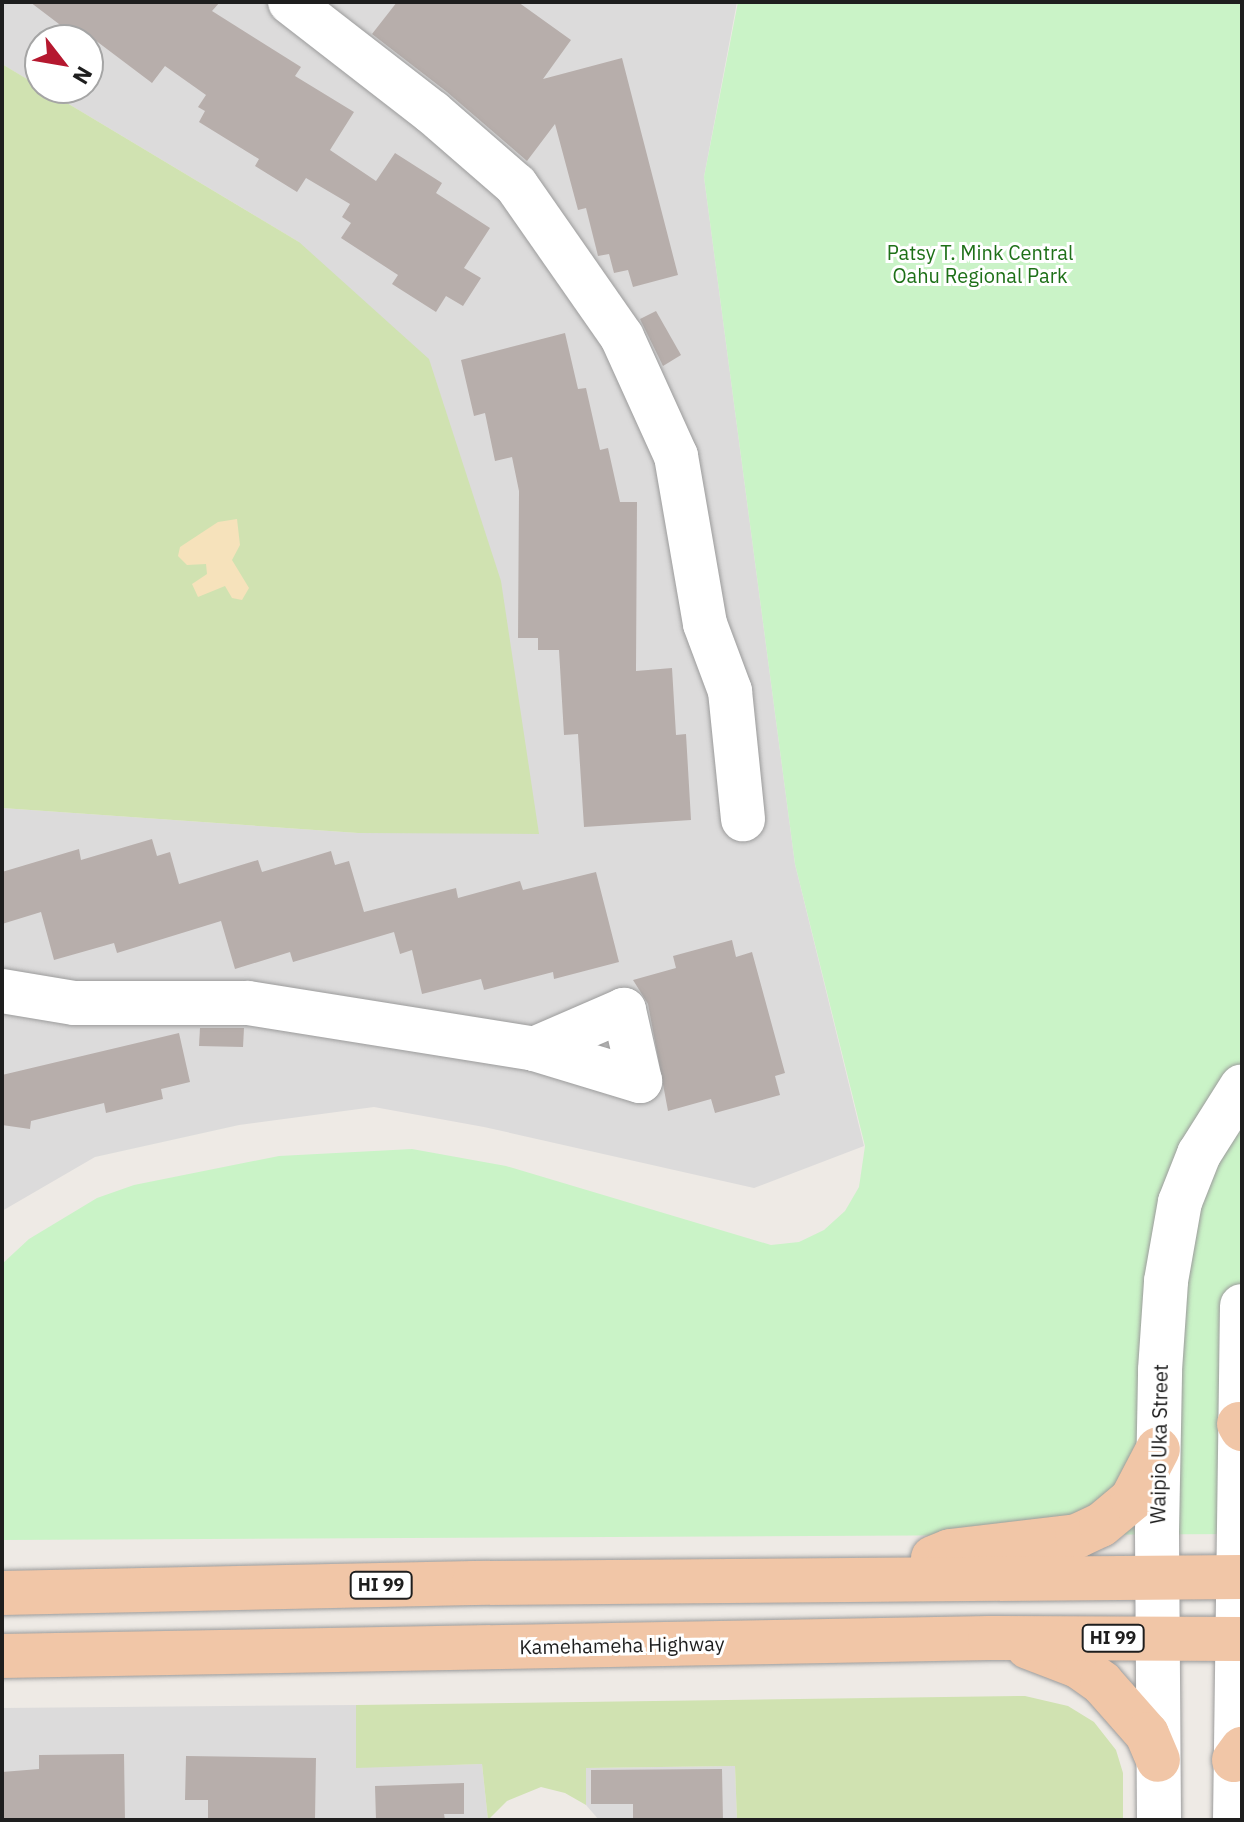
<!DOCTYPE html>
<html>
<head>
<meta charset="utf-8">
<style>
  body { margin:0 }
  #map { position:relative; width:1244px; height:1822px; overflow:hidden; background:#eeeae5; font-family:"IBM Plex Sans",sans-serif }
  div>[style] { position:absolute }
  .residential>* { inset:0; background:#dcdbdb }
  .grass>* { inset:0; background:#d0e2b1 }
  .sand>* { inset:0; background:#f6e2bb }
  .park>* { inset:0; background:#caf3c7 }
  .building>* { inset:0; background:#b7aeab }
  .roads { filter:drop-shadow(0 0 2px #9b9b9b) drop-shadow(0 0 2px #9b9b9b) }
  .minor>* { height:44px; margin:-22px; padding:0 22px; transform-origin:22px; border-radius:22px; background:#fff }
  .major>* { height:44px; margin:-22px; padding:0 22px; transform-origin:22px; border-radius:22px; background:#f1c6a7 }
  span { translate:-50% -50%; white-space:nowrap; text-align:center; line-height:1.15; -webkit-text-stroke:6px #fff; paint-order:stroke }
  .shield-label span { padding:2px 6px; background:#fff; border:2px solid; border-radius:6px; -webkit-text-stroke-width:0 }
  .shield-label { font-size:18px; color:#1e1e1e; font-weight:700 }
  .park-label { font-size:20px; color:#1e7018 }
  .street-label { font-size:20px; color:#1e1e1e }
  .frame { position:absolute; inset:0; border:4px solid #1e1e1e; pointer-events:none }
  .north { position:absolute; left:24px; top:24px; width:80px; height:80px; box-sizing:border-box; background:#fff; border:2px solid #a5a5a5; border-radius:50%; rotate:121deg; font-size:22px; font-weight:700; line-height:32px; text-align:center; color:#1e1e1e }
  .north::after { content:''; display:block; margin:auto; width:28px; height:36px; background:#b5182f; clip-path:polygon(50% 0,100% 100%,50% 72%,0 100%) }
</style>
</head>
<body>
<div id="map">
  <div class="residential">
    <i style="clip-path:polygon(2px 2px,737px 2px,704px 177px,795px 864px,864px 1146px,754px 1188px,484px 1127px,374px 1107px,239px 1125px,95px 1157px,2px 1211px,2px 808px,358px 833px,299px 242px,42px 88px,88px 88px,88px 40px,40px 40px,40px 87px,2px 64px)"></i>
    <i style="clip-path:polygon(356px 1705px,356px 1767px,482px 1764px,488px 1820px,2px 1820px,2px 1708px)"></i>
    <i style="clip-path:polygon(735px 1766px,737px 1820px,599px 1820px,586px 1805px,586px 1768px)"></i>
  </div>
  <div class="grass">
    <i style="clip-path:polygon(2px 64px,299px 242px,429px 359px,501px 581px,539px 834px,358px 833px,2px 808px)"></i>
    <i style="clip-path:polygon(1025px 1696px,1068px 1706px,1094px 1722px,1116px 1750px,1123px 1773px,1123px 1820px,737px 1820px,735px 1766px,586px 1768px,586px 1805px,565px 1793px,541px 1787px,507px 1801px,488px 1820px,482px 1764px,356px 1768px,356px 1705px)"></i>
  </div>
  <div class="sand">
    <i style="clip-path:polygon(237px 519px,240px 545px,232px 560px,249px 588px,242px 600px,232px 598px,225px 586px,198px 597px,192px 584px,207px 574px,206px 564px,187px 565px,178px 556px,180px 547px,218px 522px)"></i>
  </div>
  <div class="park">
    <i style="clip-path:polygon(738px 2px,1242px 2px,1242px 1534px,2px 1540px,2px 1264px,29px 1239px,97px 1198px,134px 1185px,279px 1156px,412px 1149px,506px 1166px,771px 1245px,799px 1242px,824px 1230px,845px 1211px,859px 1187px,865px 1146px,795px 864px,704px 177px)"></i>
  </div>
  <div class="building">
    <i style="clip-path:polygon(30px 2px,220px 2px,212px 11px,301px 67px,295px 76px,354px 112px,330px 150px,376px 181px,395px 153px,442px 183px,436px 193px,490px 228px,464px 268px,481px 278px,463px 306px,446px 296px,436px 312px,392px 284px,398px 275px,341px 238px,351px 223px,342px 217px,350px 204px,306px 178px,297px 192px,255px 166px,259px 159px,199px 122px,205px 111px,198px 107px,206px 95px,165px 66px,152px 83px,95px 40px,90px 47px,88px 40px,80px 40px)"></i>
    <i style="clip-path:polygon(397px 2px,518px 2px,571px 40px,543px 79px,622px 58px,678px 275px,633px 287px,628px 270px,614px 273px,609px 254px,598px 256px,586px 208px,578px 210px,555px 124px,527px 161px,447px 92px,372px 34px)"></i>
    <i style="clip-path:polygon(656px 311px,681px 355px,663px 366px,640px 319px)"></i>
    <i style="clip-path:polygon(565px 333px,578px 389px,586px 388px,600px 450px,608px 448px,620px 502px,637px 502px,636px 671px,672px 668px,676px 735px,686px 734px,691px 820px,584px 827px,578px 734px,564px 735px,559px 650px,538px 650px,538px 638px,518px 638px,519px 491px,512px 457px,495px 461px,485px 413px,474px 416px,461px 360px)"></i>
    <i style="clip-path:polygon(152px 839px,157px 856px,170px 852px,179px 884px,258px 860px,262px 872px,331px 851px,335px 865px,349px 861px,364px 912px,456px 888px,458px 898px,520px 881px,523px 890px,596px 872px,619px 962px,554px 979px,553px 972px,484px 990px,481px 979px,422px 994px,412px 950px,400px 954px,394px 932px,293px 962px,290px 952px,235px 969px,221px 921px,117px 953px,114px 943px,54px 960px,41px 912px,2px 924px,2px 872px,79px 849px,81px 860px)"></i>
    <i style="clip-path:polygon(732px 940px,736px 957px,752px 952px,785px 1073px,775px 1076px,780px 1095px,715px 1113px,711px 1099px,668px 1111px,648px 1004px,633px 980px,676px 968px,673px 956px)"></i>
    <i style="clip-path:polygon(200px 1028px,244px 1028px,243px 1047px,199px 1046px)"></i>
    <i style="clip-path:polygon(179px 1033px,190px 1082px,161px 1089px,163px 1099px,106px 1113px,104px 1103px,31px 1121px,30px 1129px,2px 1125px,2px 1075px)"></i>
    <i style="clip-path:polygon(124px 1754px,125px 1820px,2px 1820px,2px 1772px,39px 1769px,39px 1755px)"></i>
    <i style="clip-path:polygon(186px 1756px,316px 1758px,315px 1820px,208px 1820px,208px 1800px,185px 1800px)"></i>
    <i style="clip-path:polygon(722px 1769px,723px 1820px,633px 1820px,633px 1804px,591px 1804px,591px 1770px)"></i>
    <i style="clip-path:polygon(464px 1783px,464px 1814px,444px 1814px,445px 1820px,376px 1820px,375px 1786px)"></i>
  </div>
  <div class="roads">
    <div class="minor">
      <i style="left:290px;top:2px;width:180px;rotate:37.8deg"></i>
      <i style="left:432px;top:112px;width:111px;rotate:41deg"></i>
      <i style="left:516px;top:185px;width:185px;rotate:55.1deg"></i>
      <i style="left:622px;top:337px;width:131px;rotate:65.6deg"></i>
      <i style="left:676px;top:456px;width:170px;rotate:80.2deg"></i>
      <i style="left:705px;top:624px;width:72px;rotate:69.5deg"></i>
      <i style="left:730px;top:691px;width:129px;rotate:84.2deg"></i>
      <i style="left:2px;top:991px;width:73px;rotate:9.5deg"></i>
      <i style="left:74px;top:1003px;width:174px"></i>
      <i style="left:248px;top:1003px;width:290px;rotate:9.1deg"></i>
      <i style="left:534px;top:1049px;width:111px;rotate:16.8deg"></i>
      <i style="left:640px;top:1081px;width:73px;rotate:-102.7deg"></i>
      <i style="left:624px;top:1010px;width:98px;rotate:156.6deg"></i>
      <i style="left:1159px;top:1820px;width:288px;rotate:-90.4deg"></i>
      <i style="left:1157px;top:1532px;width:162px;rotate:-88.9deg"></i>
      <i style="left:1160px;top:1370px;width:89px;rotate:-86.1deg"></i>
      <i style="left:1166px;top:1281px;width:80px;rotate:-80deg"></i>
      <i style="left:1180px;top:1202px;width:52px;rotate:-68.4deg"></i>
      <i style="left:1199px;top:1154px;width:80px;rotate:-57.7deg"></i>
      <i style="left:1235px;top:1820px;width:514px;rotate:-89.22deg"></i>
    </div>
    <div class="major">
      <i style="left:1239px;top:1424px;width:6px;rotate:59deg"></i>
      <i style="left:933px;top:1558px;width:18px;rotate:-22deg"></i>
      <i style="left:950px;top:1551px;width:128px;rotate:-6.7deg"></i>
      <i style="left:1077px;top:1536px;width:26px;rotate:-25deg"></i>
      <i style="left:1101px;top:1525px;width:40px;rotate:-40deg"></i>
      <i style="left:1132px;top:1499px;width:56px;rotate:-62.5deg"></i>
      <i style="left:2px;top:1593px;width:472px;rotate:-1.2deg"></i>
      <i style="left:474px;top:1583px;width:768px;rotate:-0.45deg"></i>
      <i style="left:1028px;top:1647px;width:53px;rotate:20.8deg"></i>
      <i style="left:1078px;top:1666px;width:29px;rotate:35deg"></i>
      <i style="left:1102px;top:1683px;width:68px;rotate:48.6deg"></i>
      <i style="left:1147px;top:1734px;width:28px;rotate:67deg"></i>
      <i style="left:2px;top:1656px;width:988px;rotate:-1.04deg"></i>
      <i style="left:990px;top:1638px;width:252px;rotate:0.2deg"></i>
      <i style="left:1234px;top:1760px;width:14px;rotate:-54deg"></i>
    </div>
  </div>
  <div class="shield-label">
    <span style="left:381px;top:1585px">HI 99</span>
    <span style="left:1113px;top:1638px">HI 99</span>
  </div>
  <div class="park-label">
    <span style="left:980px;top:264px">Patsy T. Mink Central<br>Oahu Regional Park</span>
  </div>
  <div class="street-label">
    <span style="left:1159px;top:1444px;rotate:-89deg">Waipio Uka Street</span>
    <span style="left:622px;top:1645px;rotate:-1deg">Kamehameha Highway</span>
  </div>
  <div class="frame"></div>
  <div class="north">N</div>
</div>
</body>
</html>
